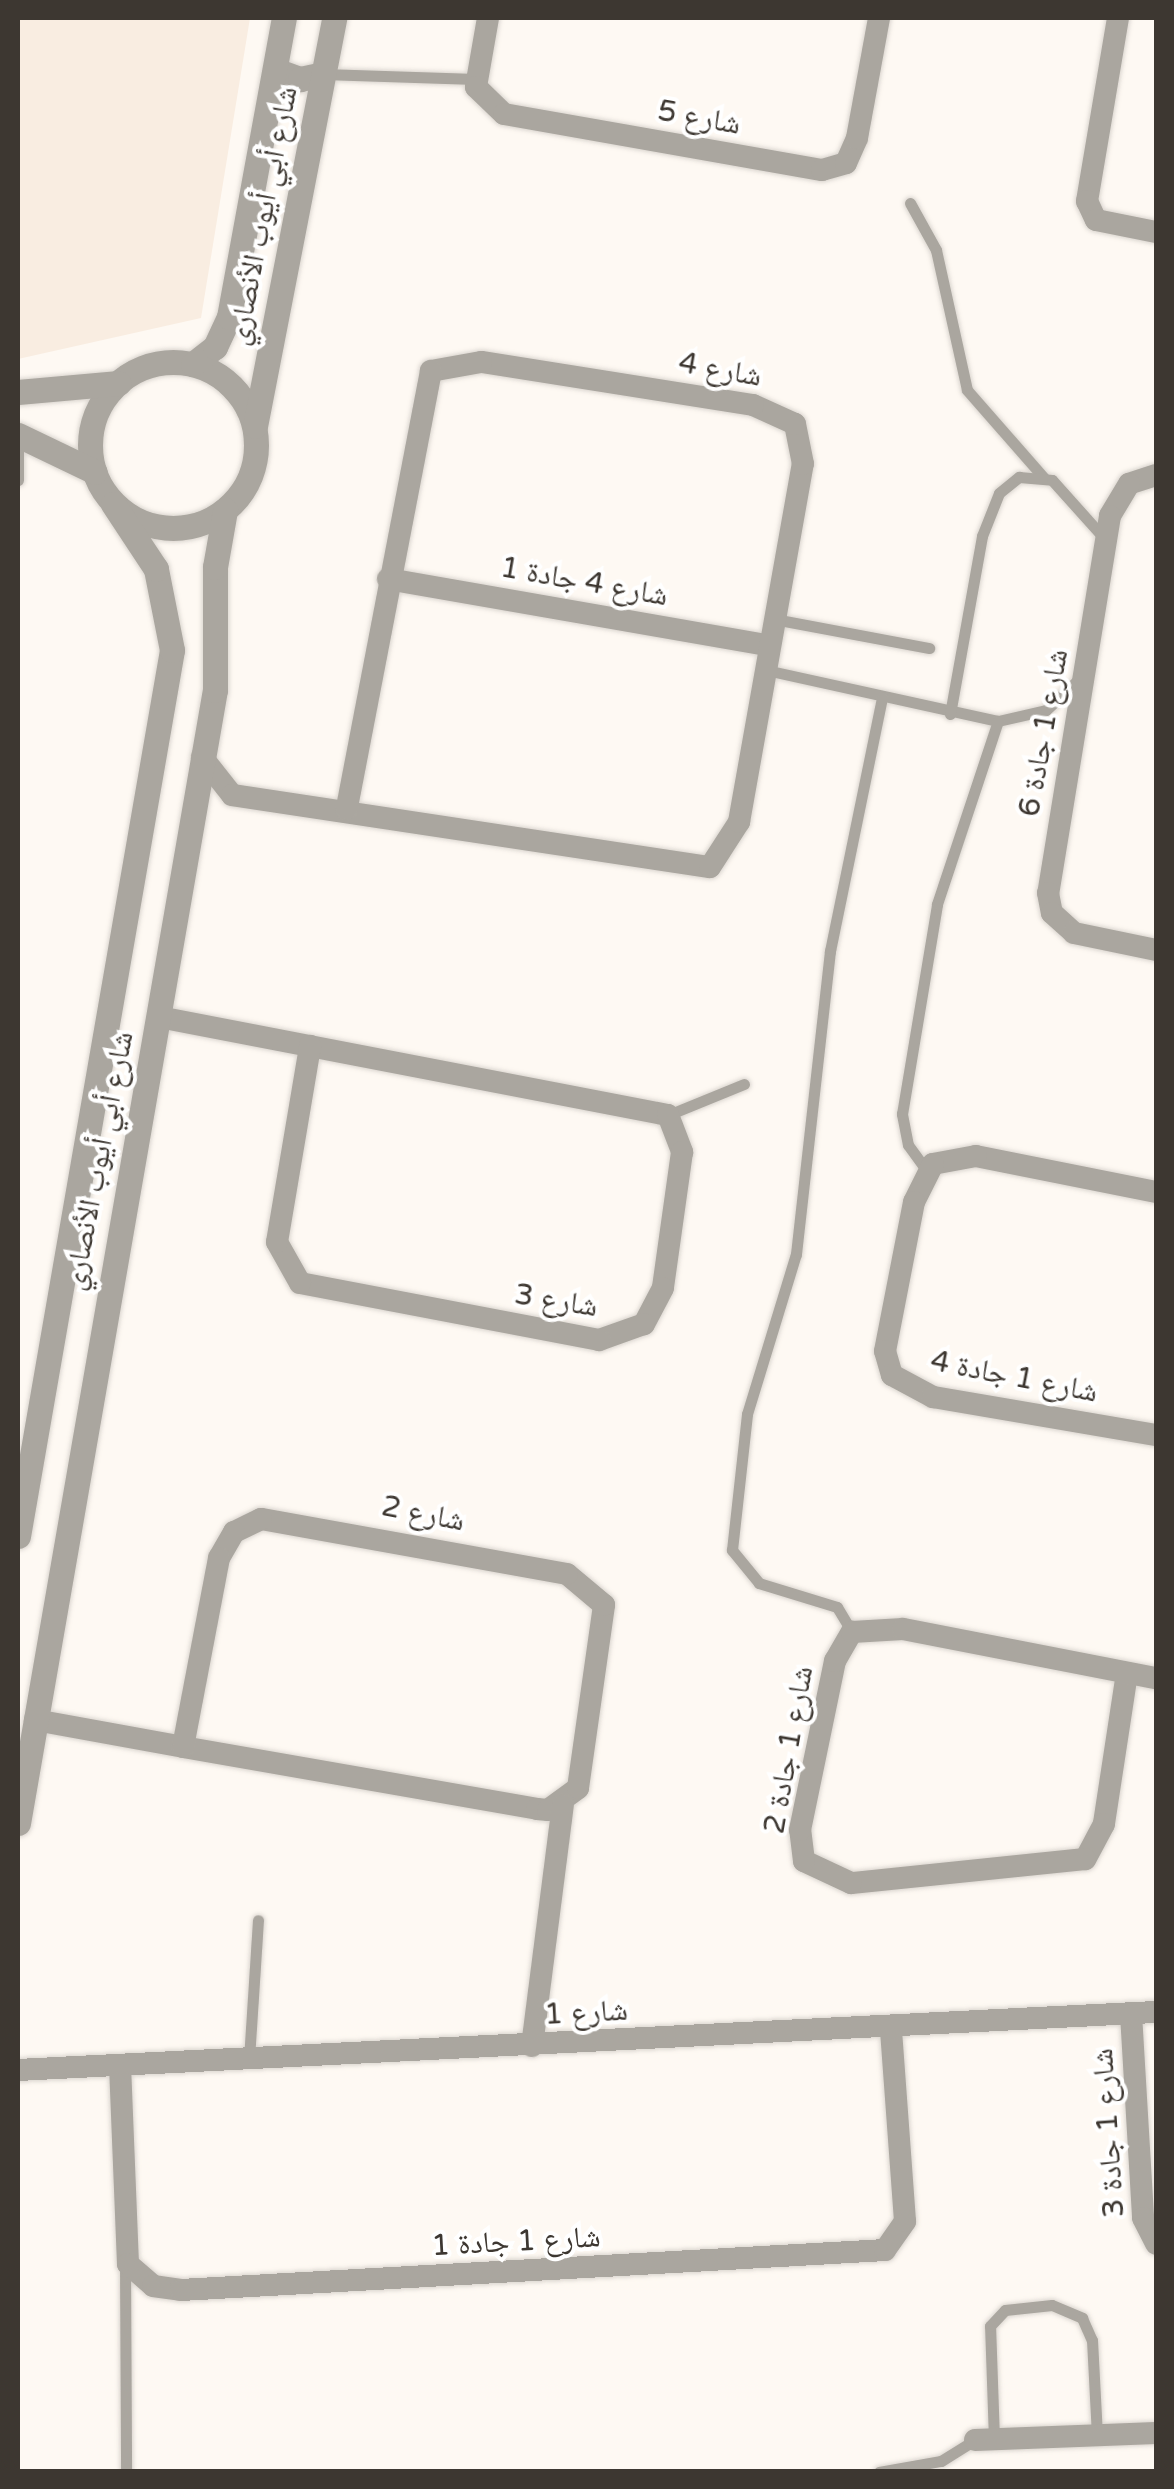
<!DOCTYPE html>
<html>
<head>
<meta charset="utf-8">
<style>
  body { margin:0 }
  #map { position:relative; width:1174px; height:2489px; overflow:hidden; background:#fef9f3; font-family:"Varela Round","Noto Naskh Arabic",sans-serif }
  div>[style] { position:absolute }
  .built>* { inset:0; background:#f9ede1 }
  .roads { filter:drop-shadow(0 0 2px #dbd6d0) drop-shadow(0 0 2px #dbd6d0) }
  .service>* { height:11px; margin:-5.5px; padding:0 5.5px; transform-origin:5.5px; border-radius:5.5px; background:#aaa69f }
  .minor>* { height:22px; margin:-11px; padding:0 11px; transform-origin:11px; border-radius:11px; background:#aaa69f }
  .tertiary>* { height:25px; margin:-12.5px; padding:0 12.5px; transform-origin:12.5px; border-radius:12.5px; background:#aaa69f }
  .tertiary>.ring { margin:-12.5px; padding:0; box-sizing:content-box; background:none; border:25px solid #aaa69f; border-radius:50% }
  span { translate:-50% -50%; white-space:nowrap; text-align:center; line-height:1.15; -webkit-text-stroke:8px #fff; paint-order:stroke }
  .street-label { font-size:30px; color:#3d3731 }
  .frame { position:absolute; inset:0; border:20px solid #3d3731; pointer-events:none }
</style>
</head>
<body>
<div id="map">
  <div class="built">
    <i style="clip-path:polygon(18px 18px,250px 18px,201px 318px,18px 359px)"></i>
  </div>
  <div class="roads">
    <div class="service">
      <i style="left:323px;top:74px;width:153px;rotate:1.9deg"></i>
      <i style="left:910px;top:203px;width:54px;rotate:61deg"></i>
      <i style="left:936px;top:250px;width:143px;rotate:77.5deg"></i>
      <i style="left:967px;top:390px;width:117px;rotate:48.8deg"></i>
      <i style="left:18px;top:444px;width:36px;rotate:90deg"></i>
      <i style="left:774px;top:619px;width:158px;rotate:10.6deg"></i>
      <i style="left:766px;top:670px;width:238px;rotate:12.4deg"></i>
      <i style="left:998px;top:721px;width:49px;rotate:-12.9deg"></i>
      <i style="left:1046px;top:710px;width:44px;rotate:-43.2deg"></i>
      <i style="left:950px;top:714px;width:181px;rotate:-79.8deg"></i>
      <i style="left:982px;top:536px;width:46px;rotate:-68.4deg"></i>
      <i style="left:999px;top:493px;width:26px;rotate:-39deg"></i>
      <i style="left:1019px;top:477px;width:33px;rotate:5deg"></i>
      <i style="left:1052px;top:480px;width:78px;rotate:48.1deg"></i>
      <i style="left:668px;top:1115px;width:82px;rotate:-22.2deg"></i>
      <i style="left:927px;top:1171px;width:32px;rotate:-126deg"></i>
      <i style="left:908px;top:1145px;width:32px;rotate:-101deg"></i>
      <i style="left:902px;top:1114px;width:213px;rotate:-80.5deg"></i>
      <i style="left:937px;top:904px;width:193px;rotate:-71.6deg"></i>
      <i style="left:852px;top:1632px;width:29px;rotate:-121deg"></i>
      <i style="left:837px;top:1607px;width:82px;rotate:-162.9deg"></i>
      <i style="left:759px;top:1583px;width:43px;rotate:-129.3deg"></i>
      <i style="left:732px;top:1550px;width:137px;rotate:-83.7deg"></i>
      <i style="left:747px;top:1414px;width:167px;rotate:-73deg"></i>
      <i style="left:796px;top:1254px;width:305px;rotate:-83.6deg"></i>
      <i style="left:830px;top:951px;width:259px;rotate:-78.4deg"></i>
      <i style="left:249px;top:2059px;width:139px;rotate:-86.3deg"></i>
      <i style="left:125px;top:2263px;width:209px;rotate:89.7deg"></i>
      <i style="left:994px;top:2439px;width:113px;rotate:-92deg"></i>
      <i style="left:990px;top:2326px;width:22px;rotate:-47deg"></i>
      <i style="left:1005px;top:2310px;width:47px;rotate:-6.1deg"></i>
      <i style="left:1052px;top:2305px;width:33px;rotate:23deg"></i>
      <i style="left:1082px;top:2318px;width:24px;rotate:66deg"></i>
      <i style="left:1092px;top:2340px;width:95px;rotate:87deg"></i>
      <i style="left:879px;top:2472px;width:63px;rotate:-10.1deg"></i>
      <i style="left:941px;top:2461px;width:40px;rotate:-32deg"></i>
    </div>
    <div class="minor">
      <i style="left:488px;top:18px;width:70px;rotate:99.9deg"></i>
      <i style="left:476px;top:87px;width:39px;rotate:44deg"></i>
      <i style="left:504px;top:114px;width:323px;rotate:10deg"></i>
      <i style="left:822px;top:170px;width:25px;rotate:-16deg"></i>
      <i style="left:846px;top:163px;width:27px;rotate:-66deg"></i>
      <i style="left:857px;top:138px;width:122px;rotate:-79.6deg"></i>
      <i style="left:1118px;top:18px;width:186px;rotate:99.6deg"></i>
      <i style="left:1087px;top:201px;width:21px;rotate:65deg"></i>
      <i style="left:1096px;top:220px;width:61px;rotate:11.3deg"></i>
      <i style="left:1156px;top:475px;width:28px;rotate:162deg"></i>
      <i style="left:1129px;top:484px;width:37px;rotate:121deg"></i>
      <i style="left:1110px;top:516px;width:382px;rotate:99.3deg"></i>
      <i style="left:1048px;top:893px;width:20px;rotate:79deg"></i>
      <i style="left:1052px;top:913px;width:30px;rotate:42deg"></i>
      <i style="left:1074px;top:933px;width:84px;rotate:11.7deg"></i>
      <i style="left:388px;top:579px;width:386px;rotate:9.9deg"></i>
      <i style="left:202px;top:757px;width:48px;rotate:51.7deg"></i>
      <i style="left:232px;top:795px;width:483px;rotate:8.6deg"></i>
      <i style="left:710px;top:867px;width:54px;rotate:-57.2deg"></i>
      <i style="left:739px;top:822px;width:364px;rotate:-79.9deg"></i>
      <i style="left:803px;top:464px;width:41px;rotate:-101.3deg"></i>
      <i style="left:795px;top:424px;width:46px;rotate:-155.7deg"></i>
      <i style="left:753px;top:405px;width:275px;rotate:-171deg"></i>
      <i style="left:481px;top:362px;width:51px;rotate:169.8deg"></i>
      <i style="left:431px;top:371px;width:446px;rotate:100.9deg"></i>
      <i style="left:159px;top:1017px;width:518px;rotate:10.9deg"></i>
      <i style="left:668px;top:1115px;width:40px;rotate:69deg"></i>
      <i style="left:682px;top:1152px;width:137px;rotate:98deg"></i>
      <i style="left:663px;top:1288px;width:41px;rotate:117.8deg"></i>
      <i style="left:644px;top:1324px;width:48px;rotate:160.4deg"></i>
      <i style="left:599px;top:1340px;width:304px;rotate:-169.2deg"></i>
      <i style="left:300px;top:1283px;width:47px;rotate:-119.3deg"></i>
      <i style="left:277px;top:1242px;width:199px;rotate:-80.4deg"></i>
      <i style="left:1156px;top:1192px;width:184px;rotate:-168.7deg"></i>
      <i style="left:976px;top:1156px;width:44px;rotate:169.5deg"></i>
      <i style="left:933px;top:1164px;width:42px;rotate:116.6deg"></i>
      <i style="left:914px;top:1202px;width:152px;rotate:101deg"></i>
      <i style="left:885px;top:1351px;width:25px;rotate:74deg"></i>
      <i style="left:892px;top:1375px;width:47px;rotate:28.2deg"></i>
      <i style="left:933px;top:1397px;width:226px;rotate:9.7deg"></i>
      <i style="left:1127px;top:1673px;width:153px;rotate:98.7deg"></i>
      <i style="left:1104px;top:1824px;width:40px;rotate:118deg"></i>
      <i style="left:1085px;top:1859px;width:235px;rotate:174.1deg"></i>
      <i style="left:851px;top:1883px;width:52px;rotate:-154.9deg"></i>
      <i style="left:804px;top:1861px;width:31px;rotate:-97deg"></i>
      <i style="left:800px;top:1830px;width:173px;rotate:-78.3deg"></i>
      <i style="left:835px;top:1661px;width:34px;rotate:-60deg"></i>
      <i style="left:852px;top:1632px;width:51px;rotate:-3.4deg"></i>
      <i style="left:903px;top:1629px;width:258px;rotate:11deg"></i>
      <i style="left:35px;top:1720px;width:150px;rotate:10.3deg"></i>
      <i style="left:183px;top:1747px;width:359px;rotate:9.9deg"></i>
      <i style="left:537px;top:1809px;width:11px;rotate:5deg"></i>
      <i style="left:548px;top:1810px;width:37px;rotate:-36deg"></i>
      <i style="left:578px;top:1788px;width:185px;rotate:-81.9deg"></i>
      <i style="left:604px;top:1605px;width:48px;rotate:-140deg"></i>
      <i style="left:567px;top:1574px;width:311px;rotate:-169.8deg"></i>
      <i style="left:261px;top:1519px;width:30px;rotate:154deg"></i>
      <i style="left:234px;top:1532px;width:30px;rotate:120deg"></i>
      <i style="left:219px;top:1558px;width:192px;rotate:100.8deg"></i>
      <i style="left:1131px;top:2014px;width:204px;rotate:86.6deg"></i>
      <i style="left:1143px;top:2218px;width:29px;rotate:63deg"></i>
      <i style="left:532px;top:2046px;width:243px;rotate:-82.7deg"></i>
      <i style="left:120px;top:2065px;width:199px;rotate:87.7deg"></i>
      <i style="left:128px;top:2264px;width:33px;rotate:41deg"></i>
      <i style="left:153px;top:2286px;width:28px;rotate:8deg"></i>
      <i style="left:181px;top:2290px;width:705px;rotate:-3.25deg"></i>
      <i style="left:885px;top:2250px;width:35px;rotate:-55deg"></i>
      <i style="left:905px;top:2221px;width:193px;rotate:-94.2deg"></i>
      <i style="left:18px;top:2070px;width:1139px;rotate:-2.92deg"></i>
      <i style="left:975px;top:2440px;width:181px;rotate:-2.2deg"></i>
    </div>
    <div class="tertiary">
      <i style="left:275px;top:70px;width:27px;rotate:20deg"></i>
      <i style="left:300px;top:79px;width:24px;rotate:-12deg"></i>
      <i class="ring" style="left:90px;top:362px;width:141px;height:141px"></i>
      <i style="left:193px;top:364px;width:28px;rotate:-38deg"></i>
      <i style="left:215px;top:347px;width:33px;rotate:-65deg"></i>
      <i style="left:229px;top:317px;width:304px;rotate:-79.6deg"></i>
      <i style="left:18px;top:392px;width:101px;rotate:-5.1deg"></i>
      <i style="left:255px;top:426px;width:416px;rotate:-79deg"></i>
      <i style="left:18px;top:435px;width:85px;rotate:25.7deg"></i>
      <i style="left:18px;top:1536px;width:899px;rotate:-80.14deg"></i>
      <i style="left:172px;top:650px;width:83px;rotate:-101.2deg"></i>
      <i style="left:156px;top:569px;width:78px;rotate:-123.5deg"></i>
      <i style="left:18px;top:1823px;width:1150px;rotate:-80.14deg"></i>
      <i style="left:215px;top:690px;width:123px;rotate:-90deg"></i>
      <i style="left:215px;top:567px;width:58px;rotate:-80deg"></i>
    </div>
  </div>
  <div class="street-label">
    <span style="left:699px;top:118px;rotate:10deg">شارع 5</span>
    <span style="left:263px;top:216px;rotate:-79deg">شارع أبي أيوب الأنصاري</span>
    <span style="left:720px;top:370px;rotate:10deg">شارع 4</span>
    <span style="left:584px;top:582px;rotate:10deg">شارع 4 جادة 1</span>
    <span style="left:1044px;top:733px;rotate:-80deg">شارع 1 جادة 6</span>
    <span style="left:99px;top:1161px;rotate:-79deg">شارع أبي أيوب الأنصاري</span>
    <span style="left:556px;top:1301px;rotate:9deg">شارع 3</span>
    <span style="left:1014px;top:1377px;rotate:11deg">شارع 1 جادة 4</span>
    <span style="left:423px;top:1514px;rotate:11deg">شارع 2</span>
    <span style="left:789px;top:1750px;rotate:-80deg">شارع 1 جادة 2</span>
    <span style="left:586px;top:2013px;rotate:-3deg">شارع 1</span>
    <span style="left:1109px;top:2133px;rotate:-94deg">شارع 1 جادة 3</span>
    <span style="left:516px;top:2242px;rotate:-3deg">شارع 1 جادة 1</span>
  </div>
  <div class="frame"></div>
</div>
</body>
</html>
